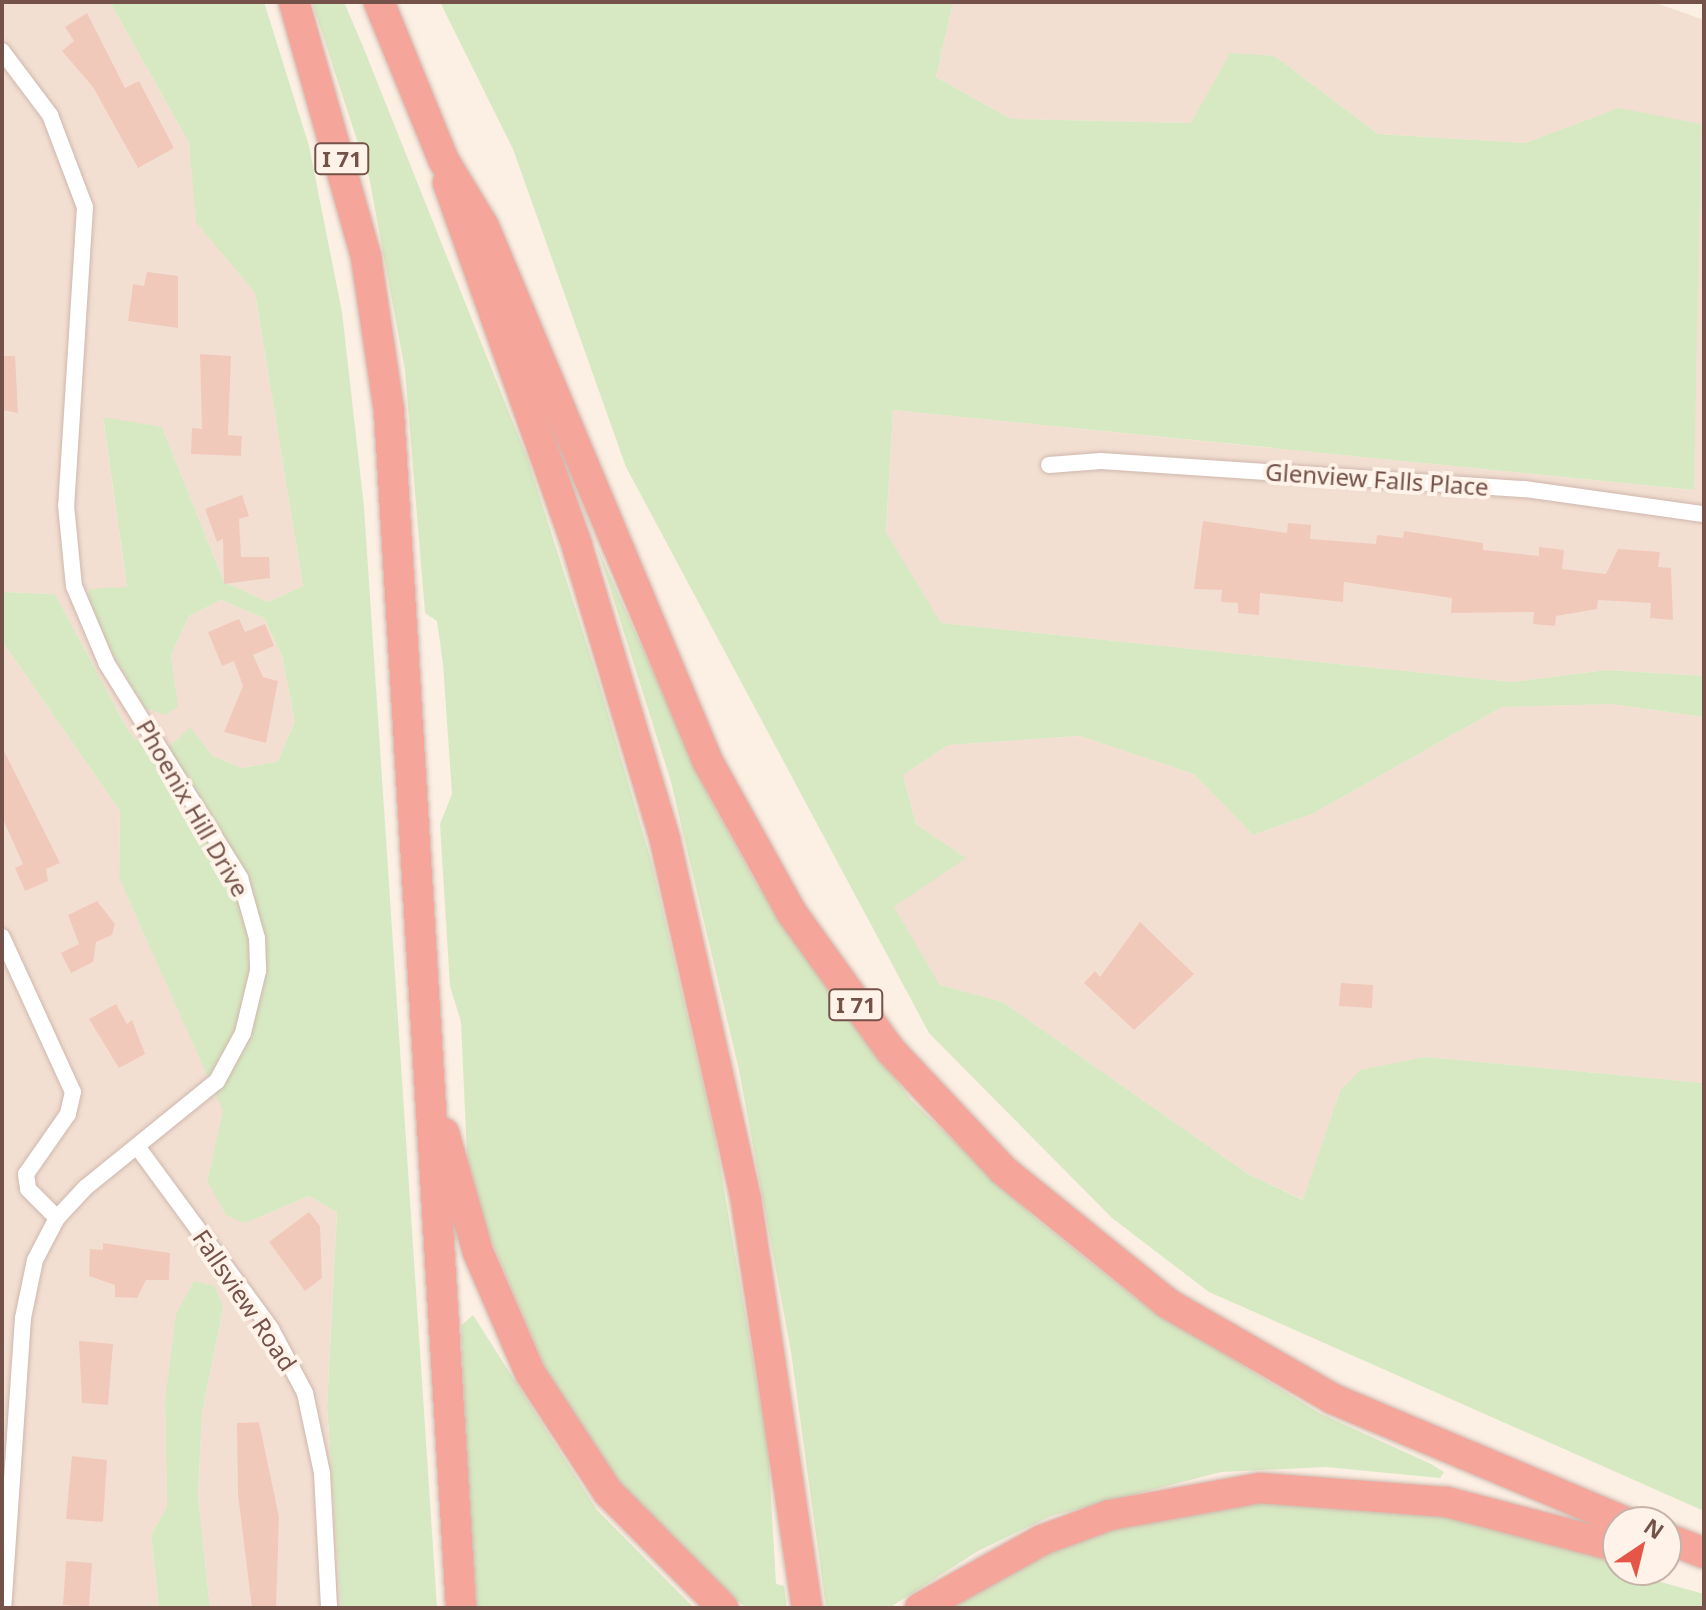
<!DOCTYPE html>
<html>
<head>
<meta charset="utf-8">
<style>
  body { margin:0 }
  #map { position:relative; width:1706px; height:1610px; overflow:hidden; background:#fcefe3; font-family:"Noto Sans",sans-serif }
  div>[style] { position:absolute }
  .residential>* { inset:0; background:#f3dfd2 }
  .green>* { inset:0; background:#d7e9c2 }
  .building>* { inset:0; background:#f1c9bb }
  .roads { filter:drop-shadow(0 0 2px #cfb7ad) drop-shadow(0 0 2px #cfb7ad) }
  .minor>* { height:16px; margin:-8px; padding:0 8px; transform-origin:8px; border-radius:8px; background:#fff }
  .motorway>* { height:30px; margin:-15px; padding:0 15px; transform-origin:15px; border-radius:15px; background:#f6a59a }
  span { translate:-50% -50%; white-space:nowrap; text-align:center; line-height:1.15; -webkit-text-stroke:8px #fff3e9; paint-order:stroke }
  .shield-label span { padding:2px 6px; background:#fff3e9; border:2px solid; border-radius:6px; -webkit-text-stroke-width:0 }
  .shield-label { font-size:22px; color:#745249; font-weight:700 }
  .street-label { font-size:24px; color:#745249 }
  .frame { position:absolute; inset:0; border:4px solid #745249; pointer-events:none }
  .north { position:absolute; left:1602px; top:1506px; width:80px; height:80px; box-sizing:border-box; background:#fff3e9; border:2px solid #c7b3a9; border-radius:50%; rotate:35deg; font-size:22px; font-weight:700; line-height:32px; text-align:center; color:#745249 }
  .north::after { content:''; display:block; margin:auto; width:28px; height:36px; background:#e55649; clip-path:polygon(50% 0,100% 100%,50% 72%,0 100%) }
</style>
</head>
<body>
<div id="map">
  <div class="residential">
    <i style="clip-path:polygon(2px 2px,110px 2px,189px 143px,197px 222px,255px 293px,303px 586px,268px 602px,224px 582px,162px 427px,103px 418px,127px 588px,177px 707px,171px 655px,189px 616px,221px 600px,264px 618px,282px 656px,295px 722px,277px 762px,242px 768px,213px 756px,190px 728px,157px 760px,129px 732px,55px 594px,2px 592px)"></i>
    <i style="clip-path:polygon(953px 2px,1653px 2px,1704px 20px,1704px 676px,1607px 670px,1512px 682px,940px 623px,886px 533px,893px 410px,1693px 490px,1620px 108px,1525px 143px,1378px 134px,1275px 56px,1191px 123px,1011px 119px,936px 77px)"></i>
    <i style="clip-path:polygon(2px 641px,120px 811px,119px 878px,224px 1111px,207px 1181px,245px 1223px,309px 1196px,337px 1212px,327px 1407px,341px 1608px,210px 1608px,198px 1496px,202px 1413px,223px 1308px,165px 1400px,167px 1507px,151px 1535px,159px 1608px,2px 1608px)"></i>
    <i style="clip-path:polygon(1612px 704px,1704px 717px,1704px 1083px,1426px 1057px,1340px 1091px,1304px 1200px,1248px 1174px,1003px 1002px,940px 985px,893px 907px,965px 858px,916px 824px,903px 775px,948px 745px,1080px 736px,1194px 774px,1253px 835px,1312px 814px,1502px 707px)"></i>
  </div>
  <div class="green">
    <i style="clip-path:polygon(110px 2px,264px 2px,309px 146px,342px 312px,364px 507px,437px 1608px,341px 1608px,327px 1407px,337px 1212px,309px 1196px,245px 1223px,226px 1215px,207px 1181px,223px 1111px,119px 878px,120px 811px,2px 641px,2px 592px,55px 594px,129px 732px,157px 759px,190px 727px,213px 756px,242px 768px,277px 762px,295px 722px,282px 656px,264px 618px,221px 600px,189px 616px,171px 655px,178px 707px,166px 715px,145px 708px,89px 614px,89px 589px,127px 587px,103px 417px,162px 427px,224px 582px,268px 602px,303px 586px,255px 293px,196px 222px,189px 143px)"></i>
    <i style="clip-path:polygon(312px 2px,344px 2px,364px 49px,528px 460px,596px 673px,651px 860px,715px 1136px,768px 1448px,776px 1584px,784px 1586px,787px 1608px,746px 1608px,650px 1519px,598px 1455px,557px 1396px,486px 1228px,467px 1156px,461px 1022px,450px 986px,440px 824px,452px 794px,443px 664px,437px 621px,425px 613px,405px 370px,369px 177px)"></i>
    <i style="clip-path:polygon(440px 2px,953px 2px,936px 77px,1011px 119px,1191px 123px,1230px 53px,1275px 56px,1378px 134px,1525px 143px,1619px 108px,1701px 124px,1694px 490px,893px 410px,886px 532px,941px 623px,1512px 682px,1607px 670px,1704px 676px,1704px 717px,1612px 704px,1502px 707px,1312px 814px,1253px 835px,1194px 774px,1080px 736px,948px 745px,903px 775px,916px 824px,966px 858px,894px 907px,940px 985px,1003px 1002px,1248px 1174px,1303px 1200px,1340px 1091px,1360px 1070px,1426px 1057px,1704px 1083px,1704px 1511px,1209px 1292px,1112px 1218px,929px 1033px,626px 467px,513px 149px)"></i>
    <i style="clip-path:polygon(597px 547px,709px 797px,756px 883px,911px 1100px,1034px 1217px,1135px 1298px,1319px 1413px,1431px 1464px,1444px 1472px,1440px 1478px,1326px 1467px,1221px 1472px,1051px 1516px,978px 1551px,889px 1608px,826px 1608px,791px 1352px,739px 1070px,671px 782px)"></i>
    <i style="clip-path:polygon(194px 1281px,215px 1286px,223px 1308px,202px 1413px,198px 1496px,210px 1608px,159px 1608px,151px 1535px,167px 1507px,165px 1400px,176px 1314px)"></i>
    <i style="clip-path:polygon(473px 1315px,597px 1510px,694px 1608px,473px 1608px,461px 1326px)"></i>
    <i style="clip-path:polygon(1273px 1501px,1421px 1510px,1597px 1556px,1618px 1570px,1704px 1594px,1704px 1608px,945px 1608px,987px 1580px,1112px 1526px)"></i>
  </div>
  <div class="building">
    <i style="clip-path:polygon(87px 13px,125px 88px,139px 81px,174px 148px,138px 168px,93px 87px,62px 51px,74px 41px,65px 27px)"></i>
    <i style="clip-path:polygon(147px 272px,178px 276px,178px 328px,128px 321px,133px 284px,144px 286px)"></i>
    <i style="clip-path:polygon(200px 354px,231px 356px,228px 435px,242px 436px,241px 456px,191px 454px,192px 428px,202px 429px)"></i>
    <i style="clip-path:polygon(2px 356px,15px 356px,18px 413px,2px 410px)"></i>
    <i style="clip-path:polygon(242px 495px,249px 516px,239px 519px,241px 557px,269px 557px,270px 578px,224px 584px,223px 539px,217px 542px,205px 509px)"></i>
    <i style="clip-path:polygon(1203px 521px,1287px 533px,1288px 523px,1311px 525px,1310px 539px,1376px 544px,1377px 535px,1403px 538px,1404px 531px,1483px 543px,1483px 550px,1539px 556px,1539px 547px,1564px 550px,1562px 569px,1606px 574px,1618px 549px,1660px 552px,1658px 567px,1671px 568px,1673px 620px,1650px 618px,1651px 603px,1598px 600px,1597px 609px,1556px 616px,1555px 626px,1533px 624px,1534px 612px,1451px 613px,1452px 598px,1344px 582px,1343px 602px,1260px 593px,1259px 615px,1238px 613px,1238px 603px,1221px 602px,1222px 590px,1194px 589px)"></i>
    <i style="clip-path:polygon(239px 619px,245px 632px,265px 624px,274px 646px,253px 655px,263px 677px,278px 681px,266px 743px,224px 732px,243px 686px,234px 661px,222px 666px,208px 632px)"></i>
    <i style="clip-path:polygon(2px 747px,60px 863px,46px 869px,48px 881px,25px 891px,15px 868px,23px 864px,2px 817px)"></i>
    <i style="clip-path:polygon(97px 901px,115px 924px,112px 935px,96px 942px,93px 962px,71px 973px,61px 953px,79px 944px,68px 915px)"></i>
    <i style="clip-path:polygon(1140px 922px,1194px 974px,1134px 1030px,1084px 983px,1095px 971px,1100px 977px)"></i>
    <i style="clip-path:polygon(1341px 983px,1373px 985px,1372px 1008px,1339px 1006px)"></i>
    <i style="clip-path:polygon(116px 1004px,127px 1024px,132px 1020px,145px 1054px,119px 1068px,89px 1019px)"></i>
    <i style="clip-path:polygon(309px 1212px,320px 1226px,322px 1278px,305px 1291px,269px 1242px)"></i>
    <i style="clip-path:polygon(103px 1243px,170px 1253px,169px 1280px,146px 1280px,137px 1298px,115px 1297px,115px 1285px,89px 1276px,90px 1249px,103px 1250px)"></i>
    <i style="clip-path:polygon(79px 1341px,113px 1344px,108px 1405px,82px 1403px)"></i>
    <i style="clip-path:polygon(259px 1422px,279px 1517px,276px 1608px,252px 1608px,238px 1494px,237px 1423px)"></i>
    <i style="clip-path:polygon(72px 1456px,107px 1460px,103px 1522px,66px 1519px)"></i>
    <i style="clip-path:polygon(66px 1561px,92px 1563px,89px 1607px,63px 1605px)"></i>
  </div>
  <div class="roads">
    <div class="minor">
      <i style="left:2px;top:51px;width:80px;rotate:53.1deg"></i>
      <i style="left:50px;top:115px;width:98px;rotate:69.2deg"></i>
      <i style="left:85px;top:207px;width:299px;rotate:93.6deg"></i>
      <i style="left:66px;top:505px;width:81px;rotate:84.4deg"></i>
      <i style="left:74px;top:586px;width:85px;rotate:67.1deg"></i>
      <i style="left:107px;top:664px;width:252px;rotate:58.1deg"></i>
      <i style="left:240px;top:878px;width:62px;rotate:74.2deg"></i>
      <i style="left:257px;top:938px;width:33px;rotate:88deg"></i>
      <i style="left:258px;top:971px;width:64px;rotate:103.6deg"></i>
      <i style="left:243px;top:1033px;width:55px;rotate:118.4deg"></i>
      <i style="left:217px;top:1081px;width:169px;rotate:141deg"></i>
      <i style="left:86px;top:1187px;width:42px;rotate:133.1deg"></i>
      <i style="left:57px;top:1218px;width:47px;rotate:117.6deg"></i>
      <i style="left:35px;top:1260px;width:59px;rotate:101.7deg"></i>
      <i style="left:23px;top:1318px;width:291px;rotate:93.9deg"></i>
      <i style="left:1049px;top:465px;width:52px;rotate:-4.4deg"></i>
      <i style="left:1101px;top:461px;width:425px;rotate:3.8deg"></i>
      <i style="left:1525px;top:489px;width:181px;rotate:8deg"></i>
      <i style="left:2px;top:937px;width:170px;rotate:65.4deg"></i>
      <i style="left:73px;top:1092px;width:23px;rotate:103deg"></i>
      <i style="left:68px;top:1114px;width:73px;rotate:125deg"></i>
      <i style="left:26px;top:1174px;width:15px;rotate:82deg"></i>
      <i style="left:28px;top:1189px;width:41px;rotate:45deg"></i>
      <i style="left:139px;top:1149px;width:223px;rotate:53.7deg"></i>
      <i style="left:271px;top:1329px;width:72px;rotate:62deg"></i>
      <i style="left:305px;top:1393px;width:82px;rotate:78deg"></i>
      <i style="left:322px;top:1473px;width:135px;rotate:87deg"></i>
    </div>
    <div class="motorway">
      <i style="left:294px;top:2px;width:265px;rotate:74.2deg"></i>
      <i style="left:366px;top:257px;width:156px;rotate:81.5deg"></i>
      <i style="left:389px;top:411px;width:1199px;rotate:86.56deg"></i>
      <i style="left:379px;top:2px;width:172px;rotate:67.8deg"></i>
      <i style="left:444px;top:161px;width:77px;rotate:58.8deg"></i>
      <i style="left:484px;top:227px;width:580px;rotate:67.28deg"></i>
      <i style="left:708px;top:762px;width:171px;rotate:61deg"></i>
      <i style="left:791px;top:912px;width:171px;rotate:54.3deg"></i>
      <i style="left:891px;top:1051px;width:163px;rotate:46.7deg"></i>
      <i style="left:1003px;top:1170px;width:211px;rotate:39deg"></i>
      <i style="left:1167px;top:1303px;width:192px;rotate:30deg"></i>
      <i style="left:1333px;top:1399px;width:318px;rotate:22.8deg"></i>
      <i style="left:448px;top:183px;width:385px;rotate:70.4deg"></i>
      <i style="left:577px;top:546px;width:307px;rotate:73.3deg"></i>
      <i style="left:665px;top:840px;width:369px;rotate:77.3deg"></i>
      <i style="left:746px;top:1200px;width:413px;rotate:81.5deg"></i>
      <i style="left:444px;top:1133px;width:124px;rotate:74.1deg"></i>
      <i style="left:478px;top:1252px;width:132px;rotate:66.7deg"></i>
      <i style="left:530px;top:1373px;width:142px;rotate:56.8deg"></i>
      <i style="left:608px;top:1492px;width:163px;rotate:45.2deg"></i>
      <i style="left:1666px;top:1538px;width:41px;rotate:21.5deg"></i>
      <i style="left:920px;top:1608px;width:140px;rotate:-29.1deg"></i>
      <i style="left:1042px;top:1540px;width:72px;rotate:-20.2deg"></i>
      <i style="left:1110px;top:1515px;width:152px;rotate:-10.2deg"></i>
      <i style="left:1260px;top:1488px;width:188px;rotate:4.3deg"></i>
      <i style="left:1447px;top:1502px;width:177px;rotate:14.7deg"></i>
    </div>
  </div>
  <div class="shield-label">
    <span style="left:342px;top:159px">I 71</span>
    <span style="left:856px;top:1005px">I 71</span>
  </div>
  <div class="street-label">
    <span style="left:1377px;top:479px;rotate:4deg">Glenview Falls Place</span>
    <span style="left:193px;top:808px;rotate:60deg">Phoenix Hill Drive</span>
    <span style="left:245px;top:1300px;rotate:56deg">Fallsview Road</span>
  </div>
  <div class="frame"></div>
  <div class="north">N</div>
</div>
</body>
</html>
